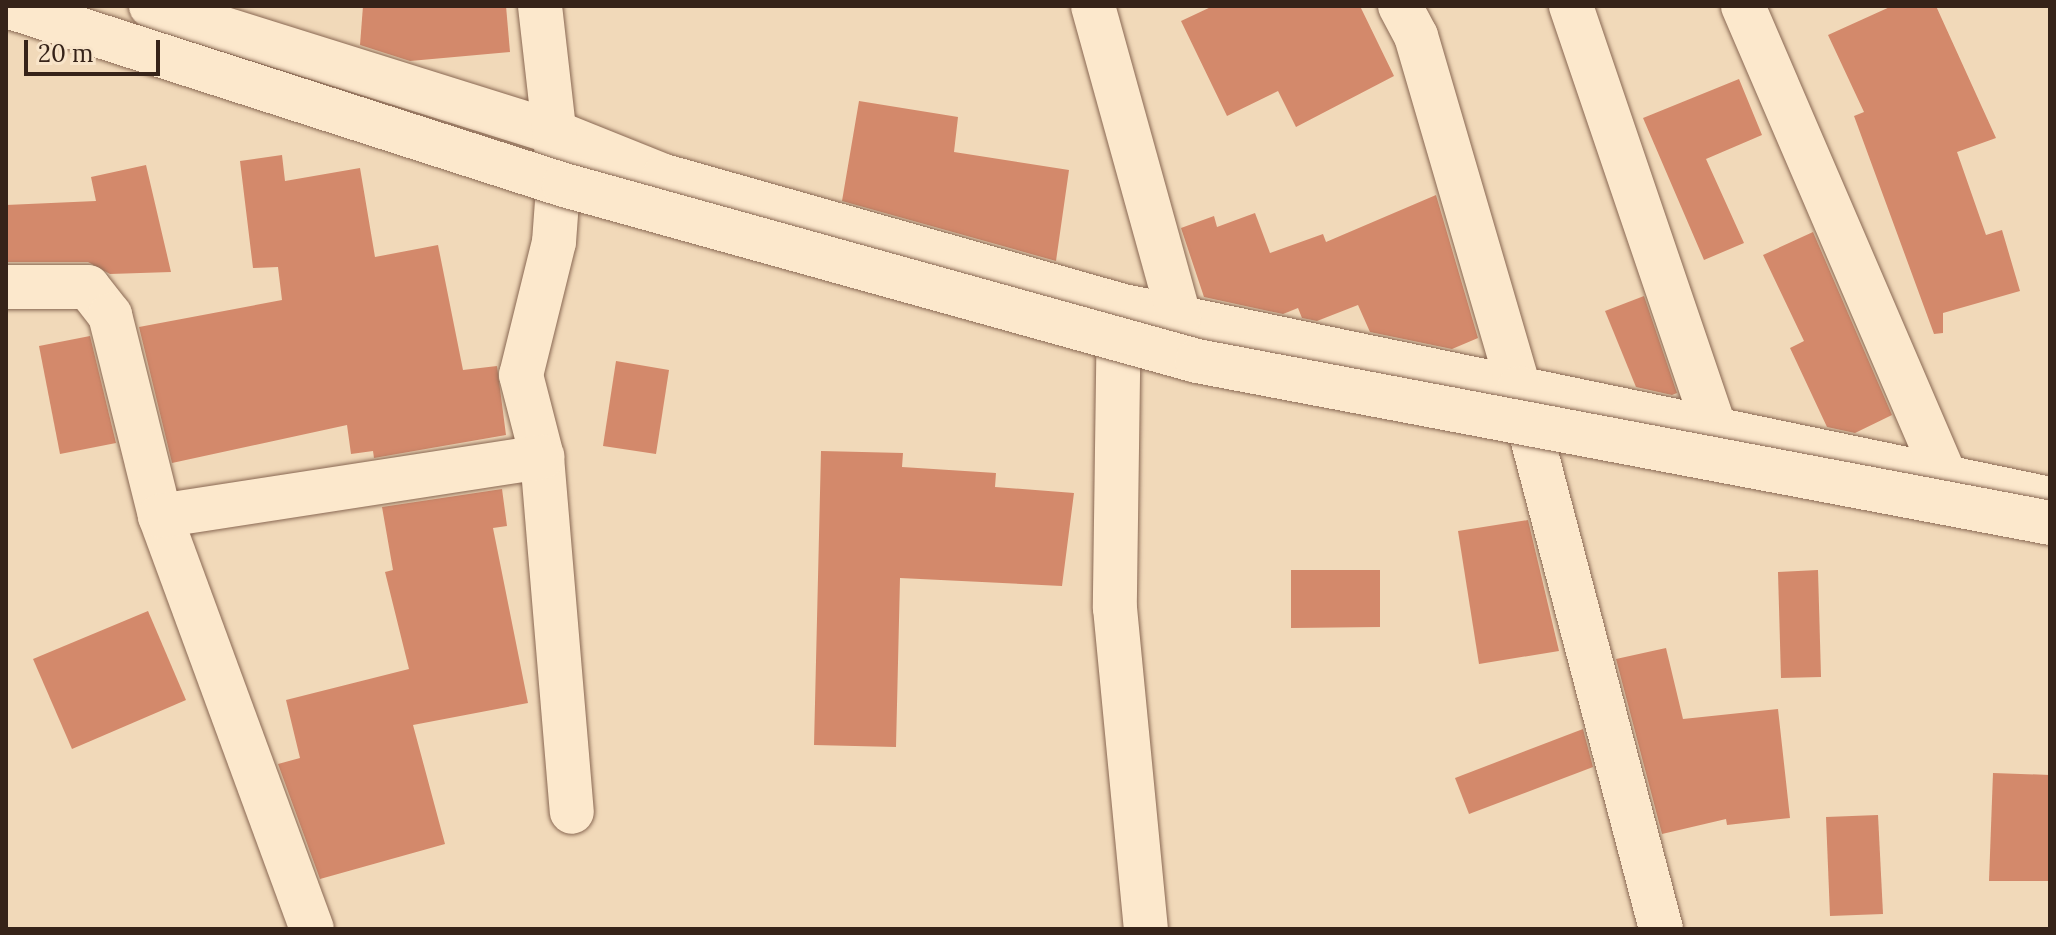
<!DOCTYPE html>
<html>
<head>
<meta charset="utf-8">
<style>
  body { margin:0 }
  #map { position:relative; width:2056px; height:935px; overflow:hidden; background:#f1d9b9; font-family:Lora,serif }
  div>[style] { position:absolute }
  .building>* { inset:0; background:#d3896b }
  .roads { filter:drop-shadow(0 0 2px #896853) drop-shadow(0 0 2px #896853) }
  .minor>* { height:44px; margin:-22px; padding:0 22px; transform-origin:22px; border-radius:22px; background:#fce8cc }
  .bridges { filter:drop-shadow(0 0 2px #896853) drop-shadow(0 0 2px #896853) }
  .minor-bridge>* { height:44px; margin:-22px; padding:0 22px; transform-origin:22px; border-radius:22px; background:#fce8cc }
  span { translate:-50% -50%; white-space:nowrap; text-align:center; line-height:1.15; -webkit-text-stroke:8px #f8e4c9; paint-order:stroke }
  .frame { position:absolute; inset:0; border:8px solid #362319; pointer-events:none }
  .scale { position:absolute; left:24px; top:40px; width:136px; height:36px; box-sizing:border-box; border:4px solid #362319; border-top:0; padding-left:10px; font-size:24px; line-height:28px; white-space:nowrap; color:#362319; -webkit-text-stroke:6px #f8e4c9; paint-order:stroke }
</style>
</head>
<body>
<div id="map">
  <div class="building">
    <i style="clip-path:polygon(363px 6px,506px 6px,510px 52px,410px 61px,360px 45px)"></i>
    <i style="clip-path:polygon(1213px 6px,1360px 6px,1394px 76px,1296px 127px,1278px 91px,1227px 116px,1181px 21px)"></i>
    <i style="clip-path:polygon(1892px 6px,1936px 6px,1996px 138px,1957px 152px,1986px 235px,2002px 230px,2020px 291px,1943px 313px,1943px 333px,1934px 334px,1854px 116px,1864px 112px,1828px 35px)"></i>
    <i style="clip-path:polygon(1739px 79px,1762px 135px,1706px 159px,1744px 243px,1704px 260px,1643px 118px)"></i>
    <i style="clip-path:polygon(859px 101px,958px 117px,954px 152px,1069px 170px,1056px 261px,842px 201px)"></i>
    <i style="clip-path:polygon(282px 155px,285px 181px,360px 168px,375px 257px,438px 245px,463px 370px,497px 366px,506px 435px,374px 458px,373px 451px,351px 454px,347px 425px,172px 463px,139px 327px,282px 300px,278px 267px,253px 268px,240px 161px)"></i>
    <i style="clip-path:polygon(146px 165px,171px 272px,110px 274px,88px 262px,6px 262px,6px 205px,96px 201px,91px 177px)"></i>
    <i style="clip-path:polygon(1436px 195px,1478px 338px,1452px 349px,1370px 332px,1358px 305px,1317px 321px,1302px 318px,1298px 308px,1283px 314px,1204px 297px,1181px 228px,1214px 216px,1217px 227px,1255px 213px,1270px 253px,1323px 234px,1326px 242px)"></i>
    <i style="clip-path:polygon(1813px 232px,1892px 415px,1855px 433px,1827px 427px,1790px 348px,1804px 341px,1763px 255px)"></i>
    <i style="clip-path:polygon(1644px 296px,1677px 393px,1672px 395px,1636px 387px,1605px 311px)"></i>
    <i style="clip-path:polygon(90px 336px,116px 443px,60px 454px,39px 346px)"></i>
    <i style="clip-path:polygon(616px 361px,669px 370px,656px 454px,603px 446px)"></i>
    <i style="clip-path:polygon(821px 451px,903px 453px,902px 467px,996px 473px,995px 487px,1074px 493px,1062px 586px,900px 578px,896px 747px,814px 745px)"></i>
    <i style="clip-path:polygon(502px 489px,507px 526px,493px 528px,528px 703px,413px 725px,445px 844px,320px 879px,278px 764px,300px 758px,286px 700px,409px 669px,385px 572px,393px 570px,382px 507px)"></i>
    <i style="clip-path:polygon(1528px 520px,1559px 651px,1479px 664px,1458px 531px)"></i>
    <i style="clip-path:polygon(1291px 570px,1380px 570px,1380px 627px,1291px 628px)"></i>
    <i style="clip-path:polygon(1818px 570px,1821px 677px,1781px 678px,1778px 572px)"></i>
    <i style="clip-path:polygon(148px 611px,186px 700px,72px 749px,33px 659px)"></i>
    <i style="clip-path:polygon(1666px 648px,1683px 719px,1778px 709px,1790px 818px,1727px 825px,1726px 819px,1662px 834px,1616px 659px)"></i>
    <i style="clip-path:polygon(1583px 729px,1593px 767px,1469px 814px,1455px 778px)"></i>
    <i style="clip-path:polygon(1993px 773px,2050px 775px,2050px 881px,1989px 881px)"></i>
    <i style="clip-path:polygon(1878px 815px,1883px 914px,1830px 916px,1826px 817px)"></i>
  </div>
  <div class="roads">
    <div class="minor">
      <i style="left:151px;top:6px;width:422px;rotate:17.4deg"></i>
      <i style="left:554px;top:132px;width:118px;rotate:21.8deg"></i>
      <i style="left:664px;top:176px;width:473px;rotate:15.8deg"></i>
      <i style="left:1119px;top:305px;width:951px;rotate:11.77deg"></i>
      <i style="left:540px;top:6px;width:169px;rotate:83.5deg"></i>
      <i style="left:559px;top:174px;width:68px;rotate:94.2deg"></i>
      <i style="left:554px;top:242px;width:137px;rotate:103.9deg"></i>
      <i style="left:521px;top:375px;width:85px;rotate:75.6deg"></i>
      <i style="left:542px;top:457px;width:356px;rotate:85.2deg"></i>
      <i style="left:1093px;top:6px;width:322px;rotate:74.5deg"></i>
      <i style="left:1400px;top:6px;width:34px;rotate:62deg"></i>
      <i style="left:1416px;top:36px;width:367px;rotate:73.7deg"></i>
      <i style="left:1519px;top:388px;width:559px;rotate:75.29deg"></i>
      <i style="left:1571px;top:6px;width:452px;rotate:71.2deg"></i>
      <i style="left:1743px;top:6px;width:512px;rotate:66.74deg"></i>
      <i style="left:6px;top:287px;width:82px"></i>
      <i style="left:88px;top:287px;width:36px;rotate:52deg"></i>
      <i style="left:110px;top:315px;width:207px;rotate:76deg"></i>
      <i style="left:160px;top:516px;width:440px;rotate:69.8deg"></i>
      <i style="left:1119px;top:305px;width:303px;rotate:90.8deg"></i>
      <i style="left:1115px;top:608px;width:322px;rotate:84.5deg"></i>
      <i style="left:160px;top:516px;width:387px;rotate:-8.8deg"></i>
    </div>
  </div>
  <div class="bridges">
    <div class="minor-bridge">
      <i style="left:7px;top:6px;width:585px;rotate:17.82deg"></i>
      <i style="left:564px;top:185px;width:657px;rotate:15.54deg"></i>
      <i style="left:1197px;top:361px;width:868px;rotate:10.75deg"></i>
    </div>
  </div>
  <div class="frame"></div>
  <div class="scale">20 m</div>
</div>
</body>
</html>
